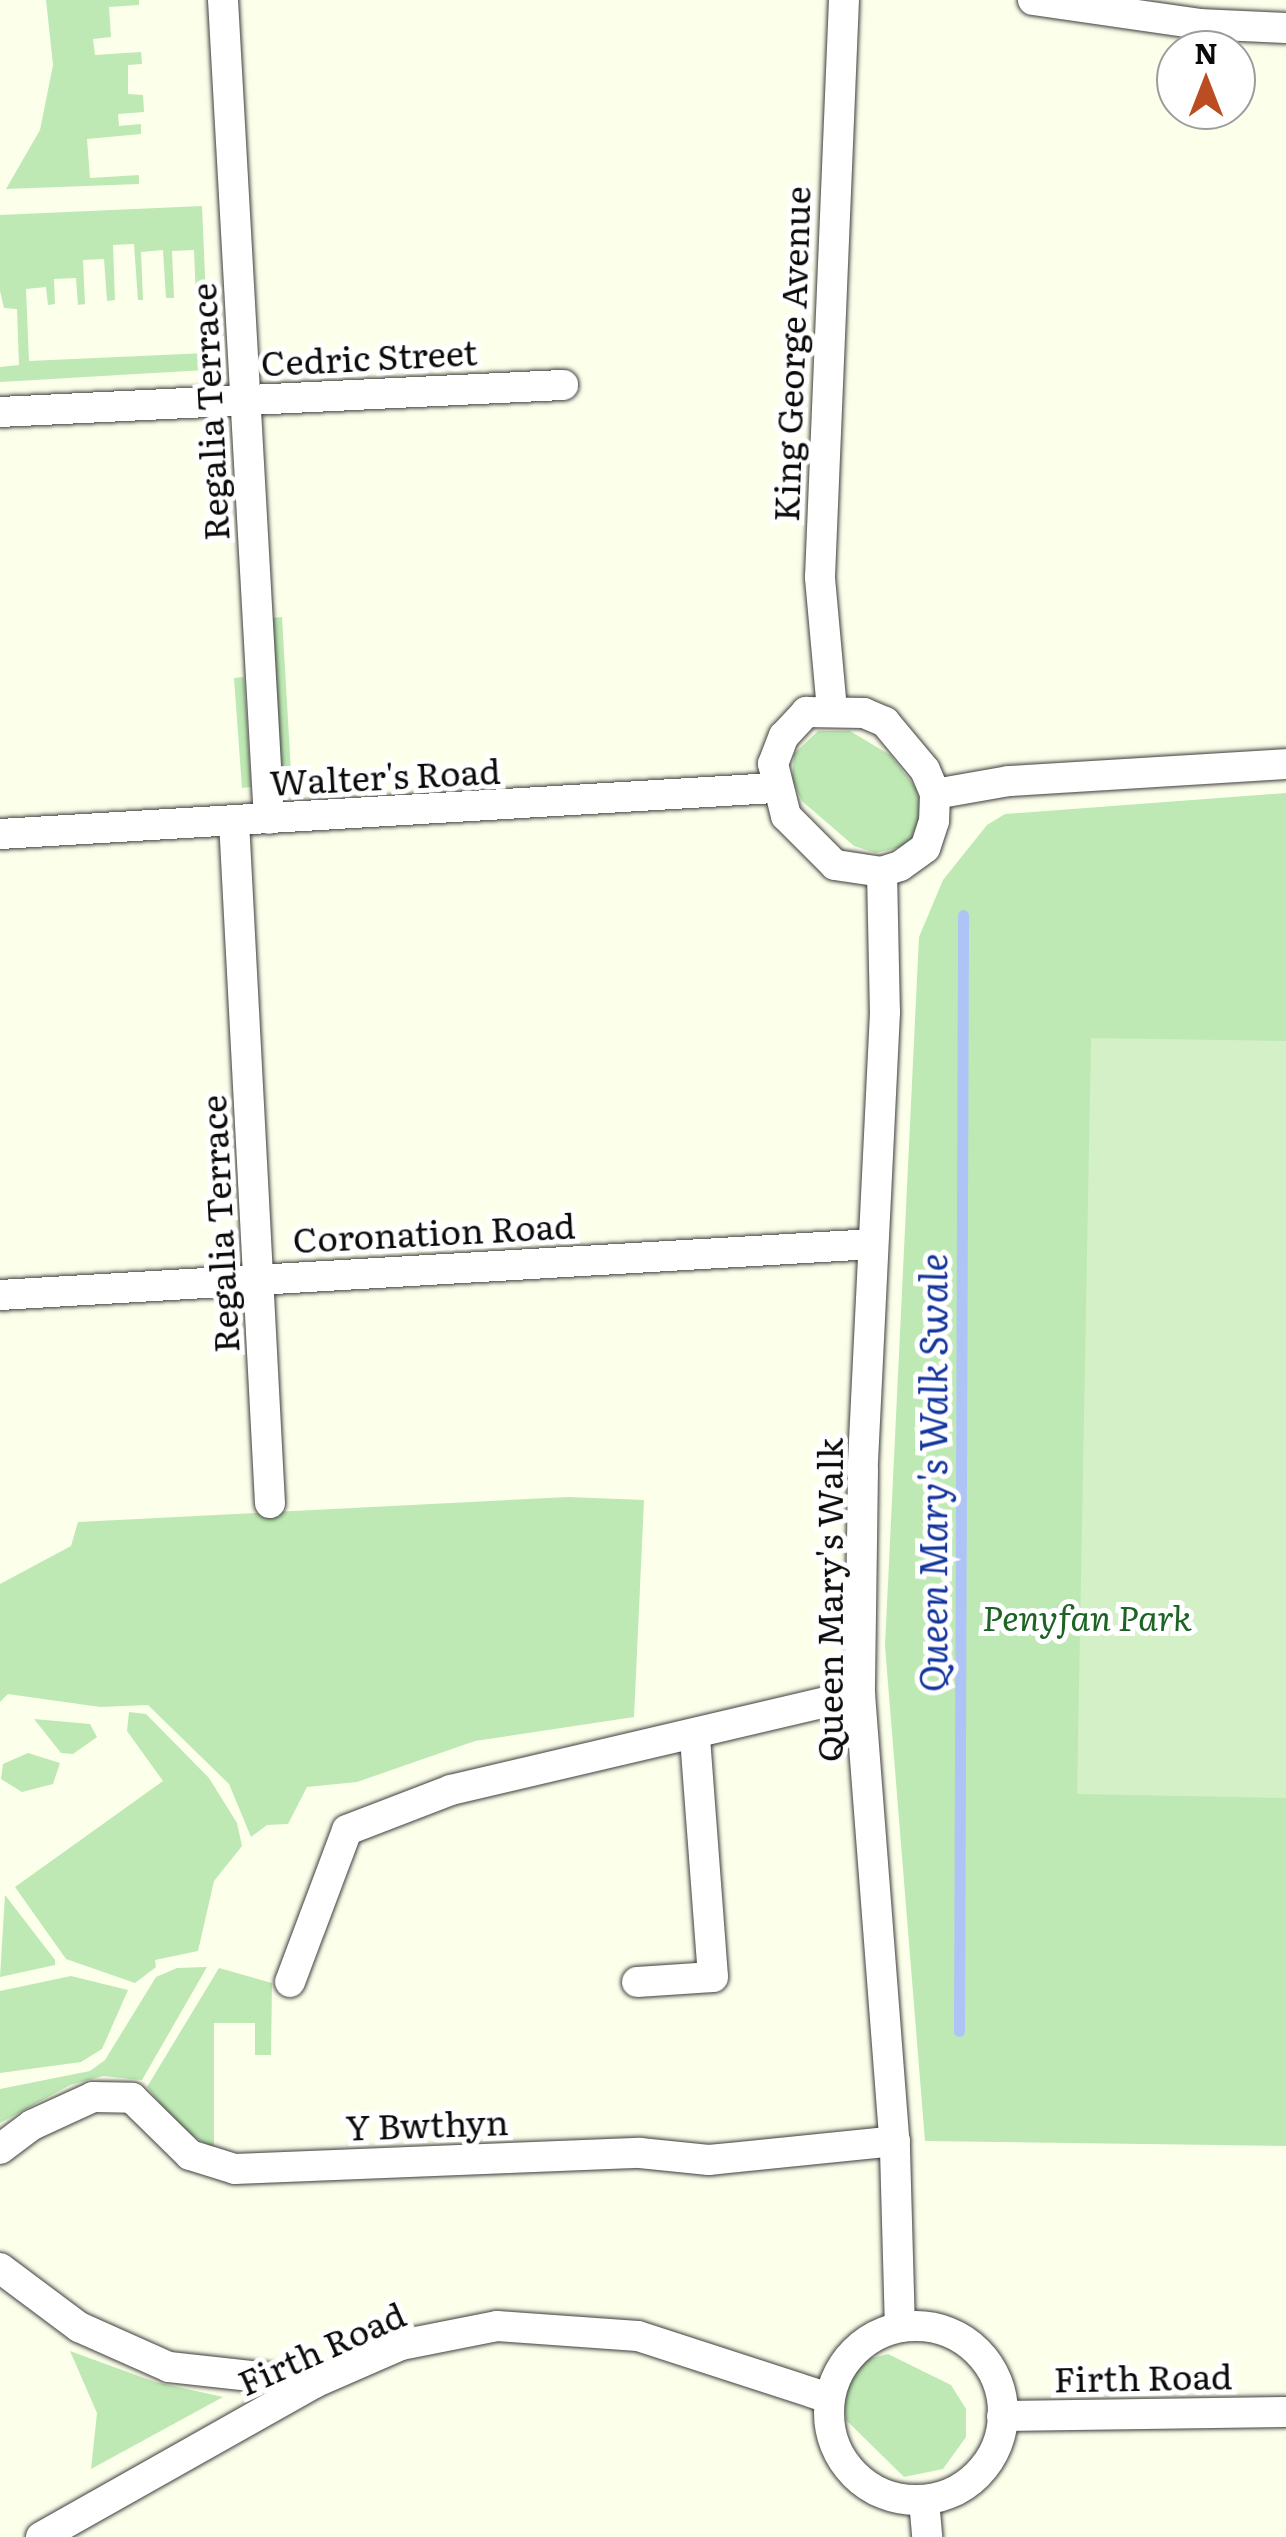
<!DOCTYPE html>
<html>
<head>
<meta charset="utf-8">
<style>
  body { margin:0 }
  #map { position:relative; width:1286px; height:2537px; overflow:hidden; background:#fcffea; font-family:Literata,serif }
  div>[style] { position:absolute }
  .green>* { inset:0; background:#bee9b4 }
  .pitch>* { inset:0; background:#d4f0c6 }
  .stream>* { height:11px; margin:-5.5px; padding:0 5.5px; transform-origin:5.5px; border-radius:5.5px; background:#aec4f7 }
  .roads { filter:drop-shadow(0 0 2px #3e3e3e) drop-shadow(0 0 2px #3e3e3e) }
  .street>* { height:30px; margin:-15px; padding:0 15px; transform-origin:15px; border-radius:15px; background:#fff }
  .street>.ring { margin:-15px; padding:0; box-sizing:content-box; background:none; border:30px solid #fff; border-radius:50% }
  span { translate:-50% -50%; white-space:nowrap; text-align:center; line-height:1.15; -webkit-text-stroke:10px #fff; paint-order:stroke }
  .street-label { font-size:35px; color:#0b0b0b }
  .park-label { font-size:35px; color:#1c6324; font-style:italic }
  .water-label { font-size:38px; color:#14359e; font-style:italic }
  .north { position:absolute; left:1156px; top:30px; width:100px; height:100px; box-sizing:border-box; background:#fff; border:2px solid #9d9d9d; border-radius:50%; rotate:0deg; font-size:28px; font-weight:700; line-height:40px; text-align:center; color:#0b0b0b }
  .north::after { content:''; display:block; margin:auto; width:35px; height:45px; background:#bc4d22; clip-path:polygon(50% 0,100% 100%,50% 72%,0 100%) }
</style>
</head>
<body>
<div id="map">
  <div class="green">
    <i style="clip-path:polygon(46px 0,139px 0,139px 5px,109px 7px,111px 37px,93px 39px,95px 55px,141px 52px,142px 64px,128px 65px,128px 94px,143px 95px,144px 112px,118px 114px,119px 126px,141px 124px,141px 134px,87px 139px,90px 178px,139px 175px,139px 184px,6px 189px,40px 130px,53px 65px)"></i>
    <i style="clip-path:polygon(202px 206px,206px 299px,196px 299px,194px 250px,172px 251px,174px 298px,166px 298px,163px 250px,141px 252px,143px 300px,138px 300px,134px 244px,113px 245px,115px 300px,107px 301px,104px 259px,83px 260px,85px 304px,78px 305px,76px 278px,54px 279px,55px 304px,48px 305px,46px 287px,26px 289px,29px 361px,207px 353px,205px 370px,0 382px,0 367px,19px 365px,17px 309px,4px 308px,0 291px,0 215px)"></i>
    <i style="clip-path:polygon(282px 617px,291px 771px,298px 784px,292px 789px,282px 773px,271px 618px)"></i>
    <i style="clip-path:polygon(244px 677px,251px 787px,242px 788px,234px 678px)"></i>
    <i style="clip-path:polygon(818px 731px,850px 731px,890px 755px,916px 788px,922px 811px,914px 844px,876px 853px,854px 846px,802px 801px,792px 780px,794px 754px)"></i>
    <i style="clip-path:polygon(1286px 793px,1286px 2146px,925px 2141px,885px 1646px,919px 937px,943px 880px,987px 825px,1005px 814px)"></i>
    <i style="clip-path:polygon(568px 1497px,644px 1500px,634px 1717px,475px 1741px,357px 1782px,307px 1787px,288px 1824px,267px 1825px,251px 1837px,229px 1784px,148px 1705px,100px 1707px,8px 1694px,0 1702px,0 1584px,71px 1546px,78px 1522px)"></i>
    <i style="clip-path:polygon(129px 1712px,146px 1714px,209px 1778px,237px 1823px,242px 1846px,214px 1881px,198px 1951px,155px 1960px,156px 1967px,135px 1983px,66px 1959px,15px 1887px,163px 1781px,127px 1731px)"></i>
    <i style="clip-path:polygon(34px 1719px,90px 1724px,97px 1737px,73px 1754px,61px 1753px)"></i>
    <i style="clip-path:polygon(28px 1753px,60px 1763px,53px 1784px,22px 1792px,1px 1779px,3px 1764px)"></i>
    <i style="clip-path:polygon(5px 1895px,55px 1960px,55px 1965px,0 1977px)"></i>
    <i style="clip-path:polygon(207px 1967px,142px 2080px,103px 2076px,70px 2085px,0 2123px,0 2089px,90px 2071px,105px 2060px,156px 1977px,177px 1968px)"></i>
    <i style="clip-path:polygon(219px 1968px,272px 1983px,271px 2055px,255px 2055px,255px 2023px,214px 2023px,214px 2149px,179px 2127px,147px 2087px)"></i>
    <i style="clip-path:polygon(71px 1976px,128px 1990px,102px 2049px,81px 2062px,0 2073px,0 1991px)"></i>
    <i style="clip-path:polygon(70px 2351px,155px 2382px,223px 2397px,91px 2469px,97px 2413px)"></i>
    <i style="clip-path:polygon(888px 2354px,951px 2385px,966px 2409px,966px 2437px,943px 2469px,904px 2477px,846px 2420px,844px 2392px,853px 2374px,868px 2359px)"></i>
  </div>
  <div class="pitch">
    <i style="clip-path:polygon(1091px 1038px,1286px 1041px,1286px 1798px,1077px 1794px)"></i>
  </div>
  <div class="stream">
    <i style="left:959px;top:2031px;width:1116px;rotate:-89.79deg"></i>
  </div>
  <div class="roads">
    <div class="street">
      <i style="left:223px;top:0;width:820px;rotate:86.79deg"></i>
      <i style="left:1033px;top:0;width:168px;rotate:8.2deg"></i>
      <i style="left:1199px;top:24px;width:87px;rotate:2.6deg"></i>
      <i style="left:0;top:412px;width:564px;rotate:-2.75deg"></i>
      <i style="left:832px;top:710px;width:134px;rotate:-95.2deg"></i>
      <i style="left:820px;top:577px;width:577px;rotate:-87.62deg"></i>
      <i style="left:806px;top:712px;width:58px;rotate:1deg"></i>
      <i style="left:864px;top:713px;width:23px;rotate:23deg"></i>
      <i style="left:885px;top:722px;width:62px;rotate:50.2deg"></i>
      <i style="left:925px;top:770px;width:26px;rotate:67deg"></i>
      <i style="left:935px;top:794px;width:27px;rotate:92deg"></i>
      <i style="left:934px;top:821px;width:28px;rotate:108deg"></i>
      <i style="left:925px;top:848px;width:31px;rotate:144deg"></i>
      <i style="left:900px;top:866px;width:19px;rotate:162deg"></i>
      <i style="left:882px;top:872px;width:48px;rotate:-171.5deg"></i>
      <i style="left:835px;top:865px;width:69px;rotate:-135deg"></i>
      <i style="left:786px;top:816px;width:54px;rotate:-104deg"></i>
      <i style="left:773px;top:764px;width:30px;rotate:-69deg"></i>
      <i style="left:784px;top:736px;width:33px;rotate:-47deg"></i>
      <i style="left:935px;top:794px;width:75px;rotate:-10deg"></i>
      <i style="left:1009px;top:781px;width:278px;rotate:-3.5deg"></i>
      <i style="left:234px;top:821px;width:683px;rotate:86.98deg"></i>
      <i style="left:0;top:834px;width:776px;rotate:-3.4deg"></i>
      <i style="left:882px;top:872px;width:140px;rotate:88.8deg"></i>
      <i style="left:885px;top:1012px;width:459px;rotate:92.8deg"></i>
      <i style="left:863px;top:1470px;width:224px;rotate:90.8deg"></i>
      <i style="left:860px;top:1694px;width:457px;rotate:85.6deg"></i>
      <i style="left:895px;top:2150px;width:177px;rotate:88.4deg"></i>
      <i style="left:0;top:1295px;width:874px;rotate:-3.34deg"></i>
      <i style="left:290px;top:1982px;width:162px;rotate:-69.4deg"></i>
      <i style="left:347px;top:1830px;width:111px;rotate:-21deg"></i>
      <i style="left:451px;top:1790px;width:420px;rotate:-13.2deg"></i>
      <i style="left:637px;top:1982px;width:76px;rotate:-3.8deg"></i>
      <i style="left:713px;top:1977px;width:243px;rotate:-94.3deg"></i>
      <i style="left:0;top:2149px;width:40px;rotate:-37deg"></i>
      <i style="left:32px;top:2125px;width:67px;rotate:-24.7deg"></i>
      <i style="left:93px;top:2097px;width:39px;rotate:1deg"></i>
      <i style="left:132px;top:2098px;width:81px;rotate:44.5deg"></i>
      <i style="left:190px;top:2155px;width:47px;rotate:17.3deg"></i>
      <i style="left:235px;top:2169px;width:405px;rotate:-2.3deg"></i>
      <i style="left:640px;top:2153px;width:69px;rotate:5.8deg"></i>
      <i style="left:709px;top:2160px;width:187px;rotate:-5.8deg"></i>
      <i style="left:0;top:2268px;width:99px;rotate:36.8deg"></i>
      <i style="left:79px;top:2327px;width:98px;rotate:24deg"></i>
      <i style="left:169px;top:2367px;width:146px;rotate:6.3deg"></i>
      <i class="ring" style="left:829px;top:2326px;width:144px;height:144px"></i>
      <i style="left:1002px;top:2416px;width:284px;rotate:-0.8deg"></i>
      <i style="left:924px;top:2500px;width:37px;rotate:85deg"></i>
      <i style="left:41px;top:2537px;width:313px;rotate:-29.4deg"></i>
      <i style="left:314px;top:2383px;width:95px;rotate:-23.6deg"></i>
      <i style="left:401px;top:2345px;width:98px;rotate:-11.2deg"></i>
      <i style="left:497px;top:2326px;width:141px;rotate:4.1deg"></i>
      <i style="left:638px;top:2336px;width:201px;rotate:18deg"></i>
    </div>
  </div>
  <div class="street-label">
    <span style="left:790px;top:354px;rotate:-88deg">King George Avenue</span>
    <span style="left:369px;top:356px;rotate:-3deg">Cedric Street</span>
    <span style="left:208px;top:412px;rotate:-93deg">Regalia Terrace</span>
    <span style="left:385px;top:775px;rotate:-3deg">Walter's Road</span>
    <span style="left:218px;top:1224px;rotate:-93deg">Regalia Terrace</span>
    <span style="left:434px;top:1231px;rotate:-3deg">Coronation Road</span>
    <span style="left:828px;top:1600px;rotate:-90deg">Queen Mary's Walk</span>
    <span style="left:427px;top:2123px;rotate:-2deg">Y Bwthyn</span>
    <span style="left:321px;top:2347px;rotate:-24deg">Firth Road</span>
    <span style="left:1143px;top:2376px;rotate:-1deg">Firth Road</span>
  </div>
  <div class="park-label">
    <span style="left:1087px;top:1616px">Penyfan Park</span>
  </div>
  <div class="water-label">
    <span style="left:931px;top:1473px;rotate:-90deg">Queen Mary's Walk Swale</span>
  </div>
  <div class="north">N</div>
</div>
</body>
</html>
